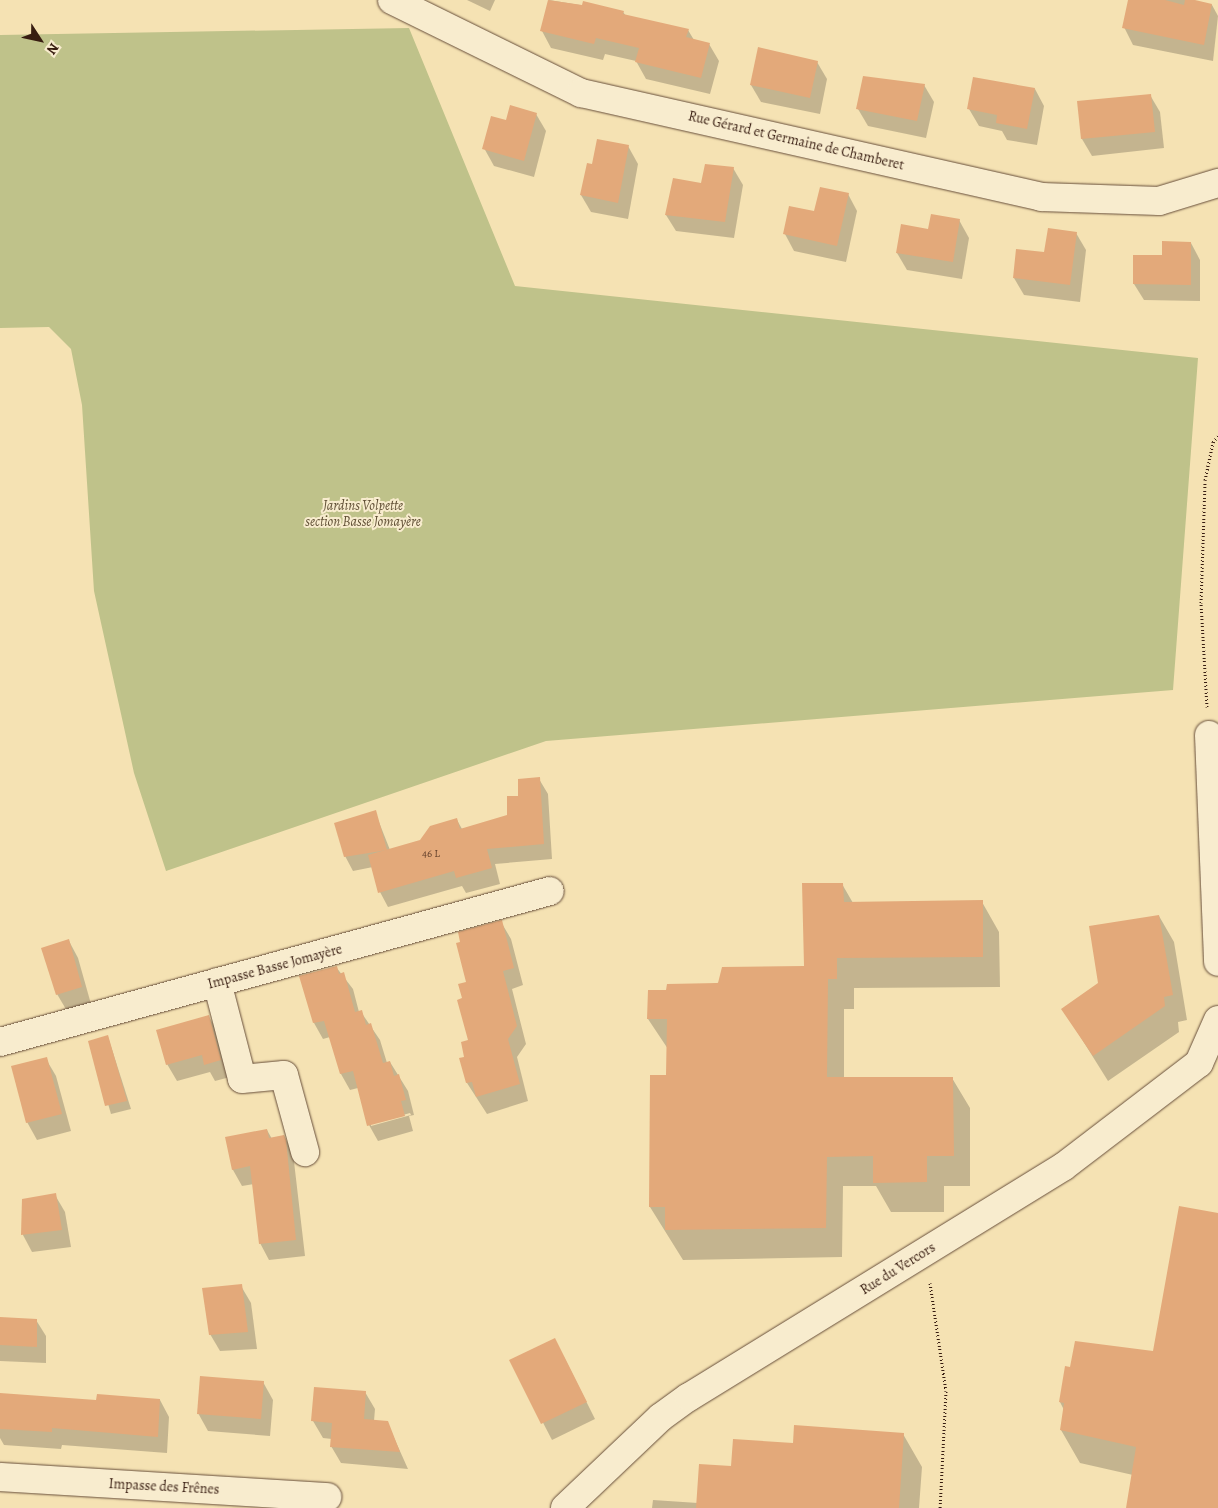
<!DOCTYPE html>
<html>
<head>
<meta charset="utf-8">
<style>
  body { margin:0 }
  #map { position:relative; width:1218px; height:1508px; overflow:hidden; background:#f5e2b3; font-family:Alegreya,serif }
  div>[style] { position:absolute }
  .green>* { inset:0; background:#bfc28a }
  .shadow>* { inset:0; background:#0003 }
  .building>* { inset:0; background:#e3a97a }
  .path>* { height:3px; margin-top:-1.5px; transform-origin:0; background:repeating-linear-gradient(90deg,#381d11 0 1px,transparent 0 3.5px) }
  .roads { filter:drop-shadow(0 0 1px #674e3a) drop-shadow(0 0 1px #674e3a) }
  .minor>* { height:28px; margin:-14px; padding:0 14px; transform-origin:14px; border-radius:14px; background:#f8ecce }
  span { translate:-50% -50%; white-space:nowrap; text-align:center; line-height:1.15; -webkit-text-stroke:4px #f8ecce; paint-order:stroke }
  .number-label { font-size:11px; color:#63402b }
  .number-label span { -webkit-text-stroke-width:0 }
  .street-label { font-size:14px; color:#381d11 }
  .park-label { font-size:14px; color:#604f35; font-style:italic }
  .north { position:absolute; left:15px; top:15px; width:50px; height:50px; -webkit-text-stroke:4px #f8ecce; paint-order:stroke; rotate:125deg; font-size:14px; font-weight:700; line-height:20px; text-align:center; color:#381d11 }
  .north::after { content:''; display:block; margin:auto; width:18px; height:22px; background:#381d11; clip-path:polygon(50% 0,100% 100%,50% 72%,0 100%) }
</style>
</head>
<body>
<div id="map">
  <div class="green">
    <i style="clip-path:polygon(409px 28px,515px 286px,1198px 358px,1173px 690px,546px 741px,166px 871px,134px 773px,94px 591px,82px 405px,71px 349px,49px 327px,0 328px,0 35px)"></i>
  </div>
  <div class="shadow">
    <i style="clip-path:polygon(467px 0,495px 0,490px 11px)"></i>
    <i style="clip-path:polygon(549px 0,623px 12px,626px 16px,688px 30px,694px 40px,709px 44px,719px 61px,710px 94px,646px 79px,636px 61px,605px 54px,603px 60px,551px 48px,542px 31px)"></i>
    <i style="clip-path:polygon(1129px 0,1189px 0,1212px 5px,1218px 16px,1213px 61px,1133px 45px,1124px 27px)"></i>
    <i style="clip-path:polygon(817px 62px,827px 79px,820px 114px,761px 102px,751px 85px)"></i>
    <i style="clip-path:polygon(924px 85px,934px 102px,926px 138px,868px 126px,858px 109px)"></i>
    <i style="clip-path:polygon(1035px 89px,1044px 106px,1037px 145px,1007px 140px,1002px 131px,979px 126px,969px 109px)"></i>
    <i style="clip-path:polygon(1150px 95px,1160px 112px,1164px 148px,1092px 156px,1082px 139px,1078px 102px)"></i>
    <i style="clip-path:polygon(536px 114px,546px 131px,534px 177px,494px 166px,484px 148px)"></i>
    <i style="clip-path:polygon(628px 146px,638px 164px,628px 219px,591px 212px,581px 195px)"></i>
    <i style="clip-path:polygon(733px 168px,743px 185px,734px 238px,676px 231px,666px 215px)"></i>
    <i style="clip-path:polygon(848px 194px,857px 211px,846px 262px,794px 251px,785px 234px)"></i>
    <i style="clip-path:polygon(959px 220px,969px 238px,962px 279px,907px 270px,897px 253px,929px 230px)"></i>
    <i style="clip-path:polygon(1076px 233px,1086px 250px,1080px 302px,1024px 295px,1014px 278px)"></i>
    <i style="clip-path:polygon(1191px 243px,1200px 260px,1200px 301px,1144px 300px,1134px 284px,1163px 256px)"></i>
    <i style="clip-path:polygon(539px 779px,548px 794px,552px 859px,495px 864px,500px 884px,466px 893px,462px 886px,388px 907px,380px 892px,373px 867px,353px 871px,345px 856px,375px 812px,390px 850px,421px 841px,457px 820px,462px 829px,509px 816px,520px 797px)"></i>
    <i style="clip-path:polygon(842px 884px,853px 903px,982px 902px,999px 932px,1000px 987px,854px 988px,854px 1009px,844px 1009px,844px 1078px,952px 1078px,970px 1108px,970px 1186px,944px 1186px,944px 1212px,891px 1212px,876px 1186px,843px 1186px,842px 1257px,683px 1260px,650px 1207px,651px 1076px,667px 1076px,668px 1049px,648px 1019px,667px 992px,805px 967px)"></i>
    <i style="clip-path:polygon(1159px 916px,1174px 942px,1187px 1020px,1178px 1022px,1179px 1032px,1108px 1081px,1063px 1009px,1099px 984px)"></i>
    <i style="clip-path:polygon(501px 922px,511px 939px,523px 985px,512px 989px,526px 1044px,517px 1057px,528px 1101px,487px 1114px,467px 1083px,461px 1059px,466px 1057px,469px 1041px,464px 999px,467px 983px)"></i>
    <i style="clip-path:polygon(69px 941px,78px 958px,91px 1004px,67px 1011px,57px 994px)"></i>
    <i style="clip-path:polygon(evenodd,336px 967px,353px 989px,359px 1012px,361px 1012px,380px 1040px,387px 1063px,390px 1062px,408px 1091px,414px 1115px,409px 1116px,413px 1131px,378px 1141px,369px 1125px,358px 1088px,350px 1090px,341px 1074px,330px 1037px,323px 1039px,314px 1023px,301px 977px,336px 967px,410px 1113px,411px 1115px,371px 1126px,371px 1124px,410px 1113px)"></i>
    <i style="clip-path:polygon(209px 1017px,219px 1034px,230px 1077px,215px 1081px,210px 1072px,177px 1081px,167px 1064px)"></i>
    <i style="clip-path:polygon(108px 1037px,131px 1109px,111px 1114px,90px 1042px)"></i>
    <i style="clip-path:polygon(46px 1059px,56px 1076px,71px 1131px,37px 1140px,27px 1122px)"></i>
    <i style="clip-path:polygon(267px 1130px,272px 1139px,284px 1136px,293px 1153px,305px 1256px,269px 1260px,260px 1243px,254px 1184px,242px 1186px,233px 1170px,227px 1138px)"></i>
    <i style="clip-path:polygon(55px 1195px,65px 1212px,71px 1247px,32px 1252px,23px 1235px,23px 1200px)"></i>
    <i style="clip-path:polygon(1218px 1214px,1218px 1508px,1127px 1508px,1133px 1475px,1080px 1463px,1061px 1430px,1064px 1410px,1060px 1402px,1071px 1369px,1154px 1352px)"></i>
    <i style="clip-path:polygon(241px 1286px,251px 1303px,257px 1349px,220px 1351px,210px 1334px)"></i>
    <i style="clip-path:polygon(0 1319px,36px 1320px,46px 1336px,46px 1363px,0 1361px)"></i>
    <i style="clip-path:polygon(564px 1357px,595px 1419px,552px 1440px,511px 1361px)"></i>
    <i style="clip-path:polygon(263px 1382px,273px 1400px,270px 1436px,208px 1431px,198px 1413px)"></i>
    <i style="clip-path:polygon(365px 1392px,375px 1409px,374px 1421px,387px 1422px,408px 1469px,341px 1463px,331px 1446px,332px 1439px,323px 1438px,313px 1421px)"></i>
    <i style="clip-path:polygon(0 1394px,97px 1401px,160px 1400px,169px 1417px,167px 1453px,62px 1445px,61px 1449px,4px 1445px,0 1438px)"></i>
    <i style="clip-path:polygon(903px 1434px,922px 1467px,919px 1508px,652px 1508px,653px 1500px,698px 1503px,732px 1467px,794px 1444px)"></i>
  </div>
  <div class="building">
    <i style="clip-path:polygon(548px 0,582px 5px,583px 1px,624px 11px,623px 14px,689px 29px,686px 37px,710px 43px,701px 78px,635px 62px,639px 48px,596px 38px,594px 44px,540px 31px)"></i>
    <i style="clip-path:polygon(1128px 0,1165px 0,1184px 5px,1185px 0,1195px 0,1212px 4px,1204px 45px,1122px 28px)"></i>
    <i style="clip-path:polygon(758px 47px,818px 61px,810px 98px,750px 85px)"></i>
    <i style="clip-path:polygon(863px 76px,925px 84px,917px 121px,856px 109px)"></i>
    <i style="clip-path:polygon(973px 77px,1035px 88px,1027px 129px,996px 123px,997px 115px,967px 109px)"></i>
    <i style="clip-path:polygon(1151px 94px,1155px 132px,1081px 139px,1077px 101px)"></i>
    <i style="clip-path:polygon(510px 105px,537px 113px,524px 161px,482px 149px,491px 116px,506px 120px)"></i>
    <i style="clip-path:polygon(597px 139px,629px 145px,618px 203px,580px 195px,587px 163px,592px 164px)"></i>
    <i style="clip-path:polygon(705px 164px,734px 167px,725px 222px,665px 215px,673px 178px,701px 183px)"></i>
    <i style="clip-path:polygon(820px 187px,849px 193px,837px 246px,783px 234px,789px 206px,814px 211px)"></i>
    <i style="clip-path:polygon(931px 214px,960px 219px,953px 262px,896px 253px,901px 224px,928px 229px)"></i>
    <i style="clip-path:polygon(1048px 228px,1077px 232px,1070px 285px,1013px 278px,1016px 249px,1044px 252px)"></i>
    <i style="clip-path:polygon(1162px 241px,1191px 242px,1191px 285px,1133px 284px,1133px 255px,1162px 255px)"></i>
    <i style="clip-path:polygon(540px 777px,544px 844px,487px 849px,492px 868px,456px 878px,454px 871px,378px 893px,368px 855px,420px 840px,430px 826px,457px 818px,460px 829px,507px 815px,507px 796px,518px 796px,518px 779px)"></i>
    <i style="clip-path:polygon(376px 810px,387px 850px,344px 857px,334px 823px)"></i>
    <i style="clip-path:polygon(802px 883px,843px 883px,844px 902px,983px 900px,983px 957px,837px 958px,837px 979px,828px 979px,827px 1077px,953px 1077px,954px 1156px,927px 1156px,927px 1182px,873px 1183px,873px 1156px,827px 1157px,826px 1228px,665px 1230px,665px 1207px,649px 1207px,650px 1075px,666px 1075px,667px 1019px,647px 1019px,648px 990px,666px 990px,667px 984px,718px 983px,722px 967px,804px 966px)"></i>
    <i style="clip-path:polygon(1159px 915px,1173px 995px,1164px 997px,1165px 1006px,1093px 1056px,1061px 1009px,1098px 983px,1089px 926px)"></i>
    <i style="clip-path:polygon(502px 920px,514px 968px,503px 971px,517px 1026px,508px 1039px,520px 1084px,476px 1097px,472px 1082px,466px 1083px,459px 1058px,464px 1057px,461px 1042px,468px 1040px,457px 1000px,462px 998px,458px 984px,466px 982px,456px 943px,460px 942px,458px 932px)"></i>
    <i style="clip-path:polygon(69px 939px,82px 987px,56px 995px,41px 948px)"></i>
    <i style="clip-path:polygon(337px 966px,339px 974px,344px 972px,355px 1012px,362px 1010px,366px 1025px,371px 1023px,383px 1063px,390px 1061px,394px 1076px,399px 1074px,406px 1100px,401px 1101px,405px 1116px,367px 1126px,353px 1071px,340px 1074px,324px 1021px,313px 1023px,299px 976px)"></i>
    <i style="clip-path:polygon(209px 1015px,221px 1060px,204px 1065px,202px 1055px,166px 1065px,156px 1030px)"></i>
    <i style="clip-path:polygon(108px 1035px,127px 1101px,105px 1106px,88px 1041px)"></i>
    <i style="clip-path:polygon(47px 1057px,62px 1114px,26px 1123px,11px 1066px)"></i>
    <i style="clip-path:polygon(267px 1129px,269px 1138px,284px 1135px,286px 1140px,296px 1240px,259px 1244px,250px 1166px,232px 1170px,225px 1137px)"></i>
    <i style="clip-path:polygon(56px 1193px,62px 1230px,21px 1235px,22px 1199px)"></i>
    <i style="clip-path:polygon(1179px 1206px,1218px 1213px,1218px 1508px,1126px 1508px,1136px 1447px,1060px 1430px,1064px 1403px,1059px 1402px,1065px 1366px,1070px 1367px,1075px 1341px,1153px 1351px)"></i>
    <i style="clip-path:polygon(242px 1284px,248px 1332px,209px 1335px,202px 1288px)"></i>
    <i style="clip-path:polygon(0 1317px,37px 1319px,37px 1347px,0 1345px)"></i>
    <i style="clip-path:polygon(555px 1338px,587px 1402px,541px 1424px,509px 1360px)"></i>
    <i style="clip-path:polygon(200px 1376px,264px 1381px,261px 1419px,197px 1414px)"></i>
    <i style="clip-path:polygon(314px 1387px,366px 1391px,364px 1419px,388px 1421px,400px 1452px,330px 1447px,332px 1423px,311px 1421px)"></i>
    <i style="clip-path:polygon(0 1393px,96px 1400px,97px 1394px,160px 1399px,158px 1437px,52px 1428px,52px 1432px,0 1429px)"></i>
    <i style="clip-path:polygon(794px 1425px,904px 1433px,899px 1508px,696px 1508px,699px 1464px,731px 1466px,733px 1439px,793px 1443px)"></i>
  </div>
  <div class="path">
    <i style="left:1207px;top:707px;width:104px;rotate:-93.3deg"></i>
    <i style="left:1201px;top:603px;width:123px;rotate:-88.1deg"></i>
    <i style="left:1205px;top:480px;width:39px;rotate:-78deg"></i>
    <i style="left:1213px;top:442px;width:8px;rotate:-50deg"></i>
    <i style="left:930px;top:1283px;width:109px;rotate:81.6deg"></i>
    <i style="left:946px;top:1391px;width:117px;rotate:92.9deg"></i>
  </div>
  <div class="roads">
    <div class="minor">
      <i style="left:392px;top:0;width:211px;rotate:26.2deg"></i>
      <i style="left:581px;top:93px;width:472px;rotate:12.7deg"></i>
      <i style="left:1041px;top:197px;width:118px;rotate:1.9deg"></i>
      <i style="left:1159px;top:201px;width:62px;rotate:-17deg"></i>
      <i style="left:1209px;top:735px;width:227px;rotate:87.7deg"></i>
      <i style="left:217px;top:982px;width:100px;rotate:75.5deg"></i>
      <i style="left:242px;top:1079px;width:42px;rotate:-5.4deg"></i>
      <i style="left:284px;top:1075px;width:80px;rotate:74.7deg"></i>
      <i style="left:0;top:1042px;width:570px;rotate:-15.35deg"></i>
      <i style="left:0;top:1477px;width:328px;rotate:3.5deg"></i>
      <i style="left:565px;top:1508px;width:132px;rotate:-43.5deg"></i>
      <i style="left:661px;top:1417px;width:34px;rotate:-36deg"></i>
      <i style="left:689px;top:1397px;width:439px;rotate:-31.6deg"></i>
      <i style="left:1063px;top:1167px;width:171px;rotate:-37.4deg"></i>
      <i style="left:1199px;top:1063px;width:47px;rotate:-66.2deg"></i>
    </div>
  </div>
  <div class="number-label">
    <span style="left:431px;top:854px">46 L</span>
  </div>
  <div class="street-label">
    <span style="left:796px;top:141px;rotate:13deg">Rue Gérard et Germaine de Chamberet</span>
    <span style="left:275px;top:967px;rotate:-15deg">Impasse Basse Jomayère</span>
    <span style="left:898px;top:1269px;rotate:-32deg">Rue du Vercors</span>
    <span style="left:164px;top:1487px;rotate:3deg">Impasse des Frênes</span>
  </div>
  <div class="park-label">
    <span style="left:363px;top:514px">Jardins Volpette<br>section Basse Jomayère</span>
  </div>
  <div class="north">N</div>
</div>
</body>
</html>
